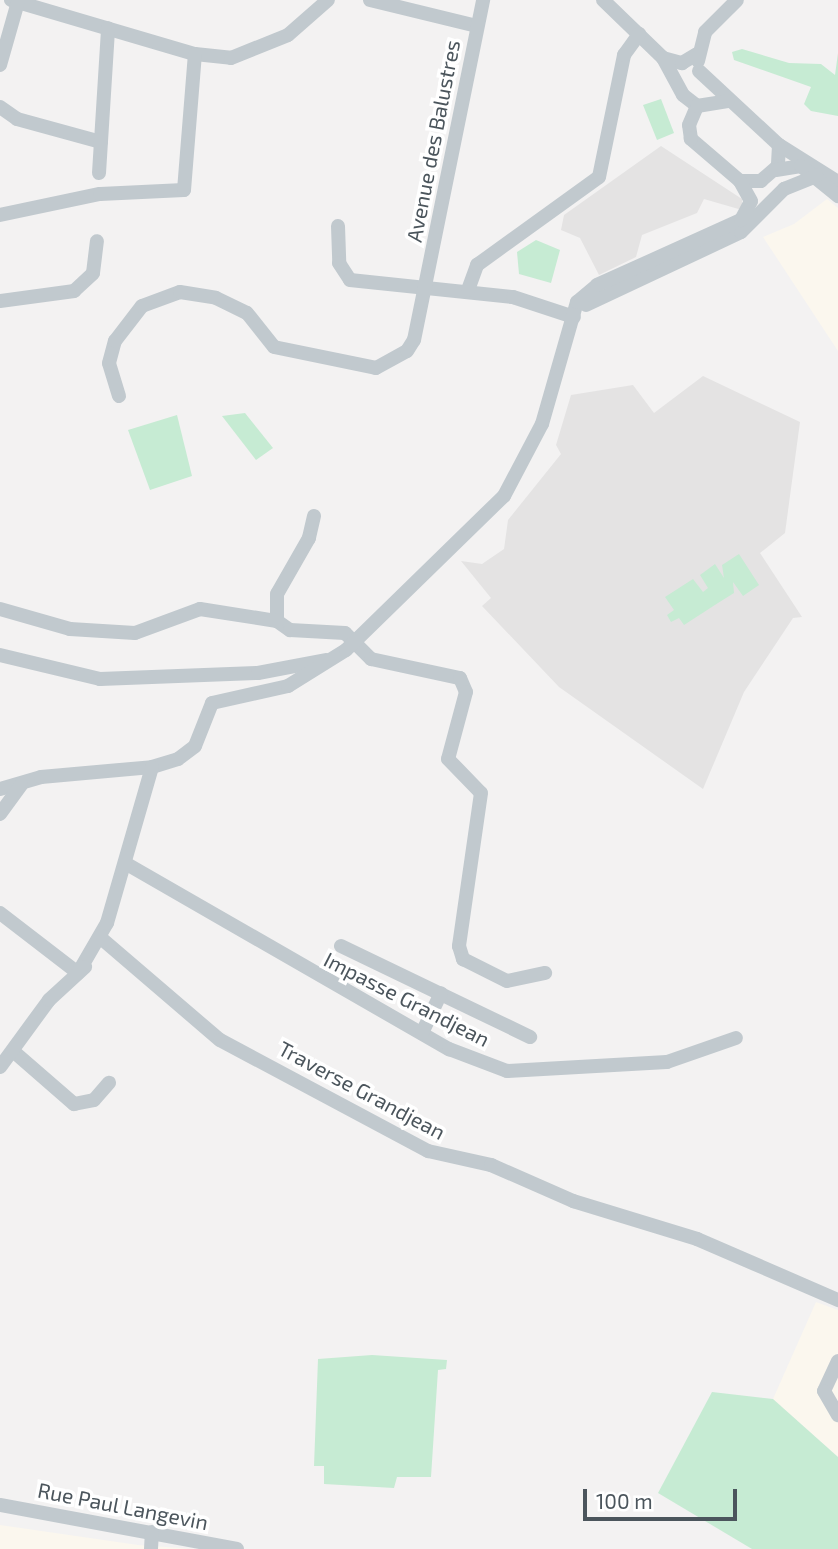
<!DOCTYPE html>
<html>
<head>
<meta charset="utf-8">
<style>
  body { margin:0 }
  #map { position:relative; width:838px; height:1549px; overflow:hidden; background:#f3f2f2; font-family:"Exo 2",sans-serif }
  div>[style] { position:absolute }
  .commercial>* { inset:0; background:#fbf7ee }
  .education>* { inset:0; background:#e4e3e3 }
  .green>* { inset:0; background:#c6ebd3 }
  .minor>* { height:14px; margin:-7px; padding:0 7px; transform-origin:7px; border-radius:7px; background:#c1c9ce }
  span { translate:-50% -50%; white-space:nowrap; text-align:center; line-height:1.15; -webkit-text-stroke:7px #fff; paint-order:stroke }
  .street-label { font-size:21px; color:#4b555c }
  .scale { position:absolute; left:583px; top:1489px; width:154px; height:32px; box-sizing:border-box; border:4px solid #4b555c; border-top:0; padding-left:9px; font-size:21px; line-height:24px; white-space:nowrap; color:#4b555c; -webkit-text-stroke:5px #fff; paint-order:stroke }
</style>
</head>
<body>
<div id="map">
  <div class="commercial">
    <i style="clip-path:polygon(827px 199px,838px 208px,838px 351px,763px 237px,794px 224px)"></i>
    <i style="clip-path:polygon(816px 1302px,838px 1310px,838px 1457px,773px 1399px)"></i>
    <i style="clip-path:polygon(0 1525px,138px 1545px,194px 1549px,0 1549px)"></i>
  </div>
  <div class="education">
    <i style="clip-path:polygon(661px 146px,742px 199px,742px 210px,704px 199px,697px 213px,642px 235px,636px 257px,599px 275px,580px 238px,561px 230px,564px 215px)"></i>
    <i style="clip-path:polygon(703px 376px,800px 422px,785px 533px,760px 553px,802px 617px,793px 618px,744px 692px,703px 789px,559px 687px,482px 606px,491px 598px,461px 561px,482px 564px,504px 549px,508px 520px,561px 454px,556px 445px,571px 395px,633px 385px,654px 413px)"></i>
  </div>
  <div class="green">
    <i style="clip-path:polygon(742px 49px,789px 63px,821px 64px,835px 75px,838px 53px,838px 116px,811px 111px,804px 104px,811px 87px,734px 60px,732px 52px)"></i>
    <i style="clip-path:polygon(661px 99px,674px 133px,657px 140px,643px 105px)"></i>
    <i style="clip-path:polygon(536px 240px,560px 250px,551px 283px,519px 274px,517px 252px)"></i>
    <i style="clip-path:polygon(245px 413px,273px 448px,256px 460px,222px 416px)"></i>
    <i style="clip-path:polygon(177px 415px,192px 476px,150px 490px,128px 430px)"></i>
    <i style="clip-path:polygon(739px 554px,759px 585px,743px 596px,733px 582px,734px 593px,718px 603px,684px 625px,679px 618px,671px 622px,667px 615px,674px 610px,665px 597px,693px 579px,703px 592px,708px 588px,700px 575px,715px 564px,724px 578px,722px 565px)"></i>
    <i style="clip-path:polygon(372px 1355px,447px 1360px,446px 1369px,438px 1370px,431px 1477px,397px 1477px,394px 1488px,324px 1484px,324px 1466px,314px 1466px,318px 1359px)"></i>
    <i style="clip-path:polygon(712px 1392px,773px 1399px,838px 1457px,838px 1549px,752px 1549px,658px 1493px)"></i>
  </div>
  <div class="minor">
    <i style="left:11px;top:0;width:192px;rotate:16.4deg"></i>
    <i style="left:195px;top:54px;width:36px;rotate:6deg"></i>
    <i style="left:231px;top:58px;width:61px;rotate:-22deg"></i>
    <i style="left:288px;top:35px;width:53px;rotate:-41.2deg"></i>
    <i style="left:370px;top:0;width:110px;rotate:13.7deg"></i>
    <i style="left:603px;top:0;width:83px;rotate:44deg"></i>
    <i style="left:663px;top:58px;width:20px;rotate:15deg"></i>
    <i style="left:682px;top:63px;width:17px;rotate:-31deg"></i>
    <i style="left:663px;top:58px;width:42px;rotate:61.6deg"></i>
    <i style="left:683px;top:95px;width:18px;rotate:38deg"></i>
    <i style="left:698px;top:61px;width:30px;rotate:-76deg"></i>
    <i style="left:705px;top:32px;width:45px;rotate:-45deg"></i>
    <i style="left:0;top:65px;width:66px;rotate:-74.1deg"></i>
    <i style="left:699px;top:71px;width:109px;rotate:42.8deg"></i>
    <i style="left:779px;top:145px;width:21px;rotate:93deg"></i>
    <i style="left:778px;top:166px;width:23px;rotate:139deg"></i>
    <i style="left:761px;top:181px;width:21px;rotate:180deg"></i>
    <i style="left:740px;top:181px;width:65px;rotate:-139.4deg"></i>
    <i style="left:691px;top:139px;width:14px;rotate:-98deg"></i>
    <i style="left:689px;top:125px;width:21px;rotate:-67deg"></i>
    <i style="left:697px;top:106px;width:31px;rotate:-9deg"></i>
    <i style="left:0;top:107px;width:21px;rotate:35deg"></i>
    <i style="left:17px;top:119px;width:87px;rotate:15.3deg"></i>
    <i style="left:779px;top:145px;width:70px;rotate:32.1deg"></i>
    <i style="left:776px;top:170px;width:25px;rotate:-9deg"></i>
    <i style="left:801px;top:166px;width:48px;rotate:39deg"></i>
    <i style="left:99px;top:173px;width:145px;rotate:-86.4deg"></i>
    <i style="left:0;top:215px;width:102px;rotate:-11.9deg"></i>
    <i style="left:100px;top:194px;width:84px;rotate:-2.7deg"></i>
    <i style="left:184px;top:190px;width:136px;rotate:-85.4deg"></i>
    <i style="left:338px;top:226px;width:37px;rotate:88deg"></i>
    <i style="left:339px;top:263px;width:20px;rotate:57deg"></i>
    <i style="left:350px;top:280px;width:164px;rotate:6deg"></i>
    <i style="left:513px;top:297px;width:64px;rotate:18.2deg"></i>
    <i style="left:468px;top:290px;width:27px;rotate:-70deg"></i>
    <i style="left:477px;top:265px;width:150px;rotate:-35.8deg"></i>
    <i style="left:599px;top:177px;width:125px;rotate:-78.4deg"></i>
    <i style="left:624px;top:55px;width:26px;rotate:-54deg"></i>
    <i style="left:0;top:301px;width:75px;rotate:-7.7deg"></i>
    <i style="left:74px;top:291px;width:26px;rotate:-43deg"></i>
    <i style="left:93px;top:273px;width:32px;rotate:-83deg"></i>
    <i style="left:586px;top:305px;width:171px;rotate:-25.2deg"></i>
    <i style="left:741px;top:232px;width:61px;rotate:-45deg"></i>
    <i style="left:784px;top:189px;width:35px;rotate:-22deg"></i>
    <i style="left:119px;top:396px;width:34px;rotate:-107deg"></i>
    <i style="left:109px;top:363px;width:23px;rotate:-75deg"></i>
    <i style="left:115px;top:341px;width:44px;rotate:-52.4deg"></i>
    <i style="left:142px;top:306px;width:40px;rotate:-20.2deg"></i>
    <i style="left:180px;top:292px;width:36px;rotate:9deg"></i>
    <i style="left:216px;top:298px;width:34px;rotate:26deg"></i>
    <i style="left:247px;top:313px;width:43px;rotate:51.5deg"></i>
    <i style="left:274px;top:347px;width:104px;rotate:11.6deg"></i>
    <i style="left:376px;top:368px;width:35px;rotate:-29deg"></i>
    <i style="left:407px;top:351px;width:13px;rotate:-58deg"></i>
    <i style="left:414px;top:340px;width:347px;rotate:-78.5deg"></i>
    <i style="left:314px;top:516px;width:23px;rotate:103deg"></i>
    <i style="left:309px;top:538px;width:64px;rotate:119.7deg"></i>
    <i style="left:277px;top:594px;width:27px;rotate:90deg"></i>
    <i style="left:277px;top:621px;width:16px;rotate:35deg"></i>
    <i style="left:290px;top:630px;width:55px;rotate:3.1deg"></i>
    <i style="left:345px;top:633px;width:37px;rotate:45deg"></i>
    <i style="left:371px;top:659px;width:91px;rotate:12.1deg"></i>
    <i style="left:460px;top:678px;width:15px;rotate:67deg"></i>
    <i style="left:466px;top:692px;width:69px;rotate:105deg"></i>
    <i style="left:448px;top:759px;width:47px;rotate:45.9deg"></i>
    <i style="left:481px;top:793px;width:155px;rotate:98.2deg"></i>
    <i style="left:459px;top:946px;width:14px;rotate:73deg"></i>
    <i style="left:463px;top:959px;width:49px;rotate:26.6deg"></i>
    <i style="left:507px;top:981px;width:39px;rotate:-12deg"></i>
    <i style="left:0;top:609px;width:73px;rotate:15.9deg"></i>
    <i style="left:70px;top:629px;width:65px;rotate:3.5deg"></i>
    <i style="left:135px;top:633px;width:69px;rotate:-20.3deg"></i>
    <i style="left:200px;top:609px;width:78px;rotate:8.9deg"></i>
    <i style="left:0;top:655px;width:103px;rotate:13.5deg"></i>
    <i style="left:100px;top:679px;width:158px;rotate:-2.2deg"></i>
    <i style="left:258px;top:673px;width:69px;rotate:-10.8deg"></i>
    <i style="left:0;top:789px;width:43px;rotate:-16.3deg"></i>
    <i style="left:41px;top:777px;width:111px;rotate:-5.1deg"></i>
    <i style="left:152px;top:767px;width:27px;rotate:-17deg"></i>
    <i style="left:178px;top:759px;width:21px;rotate:-37deg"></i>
    <i style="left:195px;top:746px;width:46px;rotate:-68.4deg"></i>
    <i style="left:212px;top:703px;width:78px;rotate:-12.6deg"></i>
    <i style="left:288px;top:686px;width:68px;rotate:-31.8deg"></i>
    <i style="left:346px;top:650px;width:221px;rotate:-44.3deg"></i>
    <i style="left:504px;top:496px;width:81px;rotate:-62.2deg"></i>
    <i style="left:542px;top:424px;width:127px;rotate:-74deg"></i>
    <i style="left:577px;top:302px;width:26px;rotate:-40deg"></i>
    <i style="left:597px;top:285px;width:158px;rotate:-24.3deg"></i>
    <i style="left:741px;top:220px;width:21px;rotate:-62deg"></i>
    <i style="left:751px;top:201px;width:23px;rotate:-119deg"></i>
    <i style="left:0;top:814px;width:36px;rotate:-54deg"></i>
    <i style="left:125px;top:863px;width:374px;rotate:29.9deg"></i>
    <i style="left:449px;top:1049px;width:62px;rotate:20.8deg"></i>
    <i style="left:507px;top:1071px;width:160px;rotate:-3.2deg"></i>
    <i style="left:667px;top:1062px;width:73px;rotate:-19.2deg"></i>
    <i style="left:0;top:913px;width:98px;rotate:37.6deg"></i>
    <i style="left:102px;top:939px;width:155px;rotate:40.6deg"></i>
    <i style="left:220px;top:1040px;width:236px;rotate:28.1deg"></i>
    <i style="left:428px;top:1151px;width:65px;rotate:12.5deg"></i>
    <i style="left:491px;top:1165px;width:90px;rotate:23.7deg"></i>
    <i style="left:573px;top:1201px;width:130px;rotate:17deg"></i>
    <i style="left:697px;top:1239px;width:154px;rotate:23.4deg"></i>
    <i style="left:341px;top:946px;width:210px;rotate:25.7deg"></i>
    <i style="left:78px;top:973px;width:58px;rotate:-59.9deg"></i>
    <i style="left:107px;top:923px;width:162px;rotate:-73.9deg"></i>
    <i style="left:422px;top:1033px;width:44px;rotate:-64.6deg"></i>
    <i style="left:13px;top:1051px;width:81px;rotate:41deg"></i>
    <i style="left:74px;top:1104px;width:20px;rotate:-11deg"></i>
    <i style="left:94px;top:1100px;width:23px;rotate:-49deg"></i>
    <i style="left:0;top:1067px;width:83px;rotate:-53.8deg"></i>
    <i style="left:49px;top:1000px;width:49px;rotate:-42.5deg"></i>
    <i style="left:838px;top:1361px;width:33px;rotate:115deg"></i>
    <i style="left:824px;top:1391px;width:28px;rotate:60deg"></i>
    <i style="left:0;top:1505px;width:241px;rotate:10.5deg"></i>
    <i style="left:151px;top:1549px;width:17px;rotate:-87deg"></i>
  </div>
  <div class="street-label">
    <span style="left:433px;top:141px;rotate:-79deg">Avenue des Balustres</span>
    <span style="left:407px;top:999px;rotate:27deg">Impasse Grandjean</span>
    <span style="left:362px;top:1090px;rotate:28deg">Traverse Grandjean</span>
    <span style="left:123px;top:1506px;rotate:11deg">Rue Paul Langevin</span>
  </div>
  <div class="scale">100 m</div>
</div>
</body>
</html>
